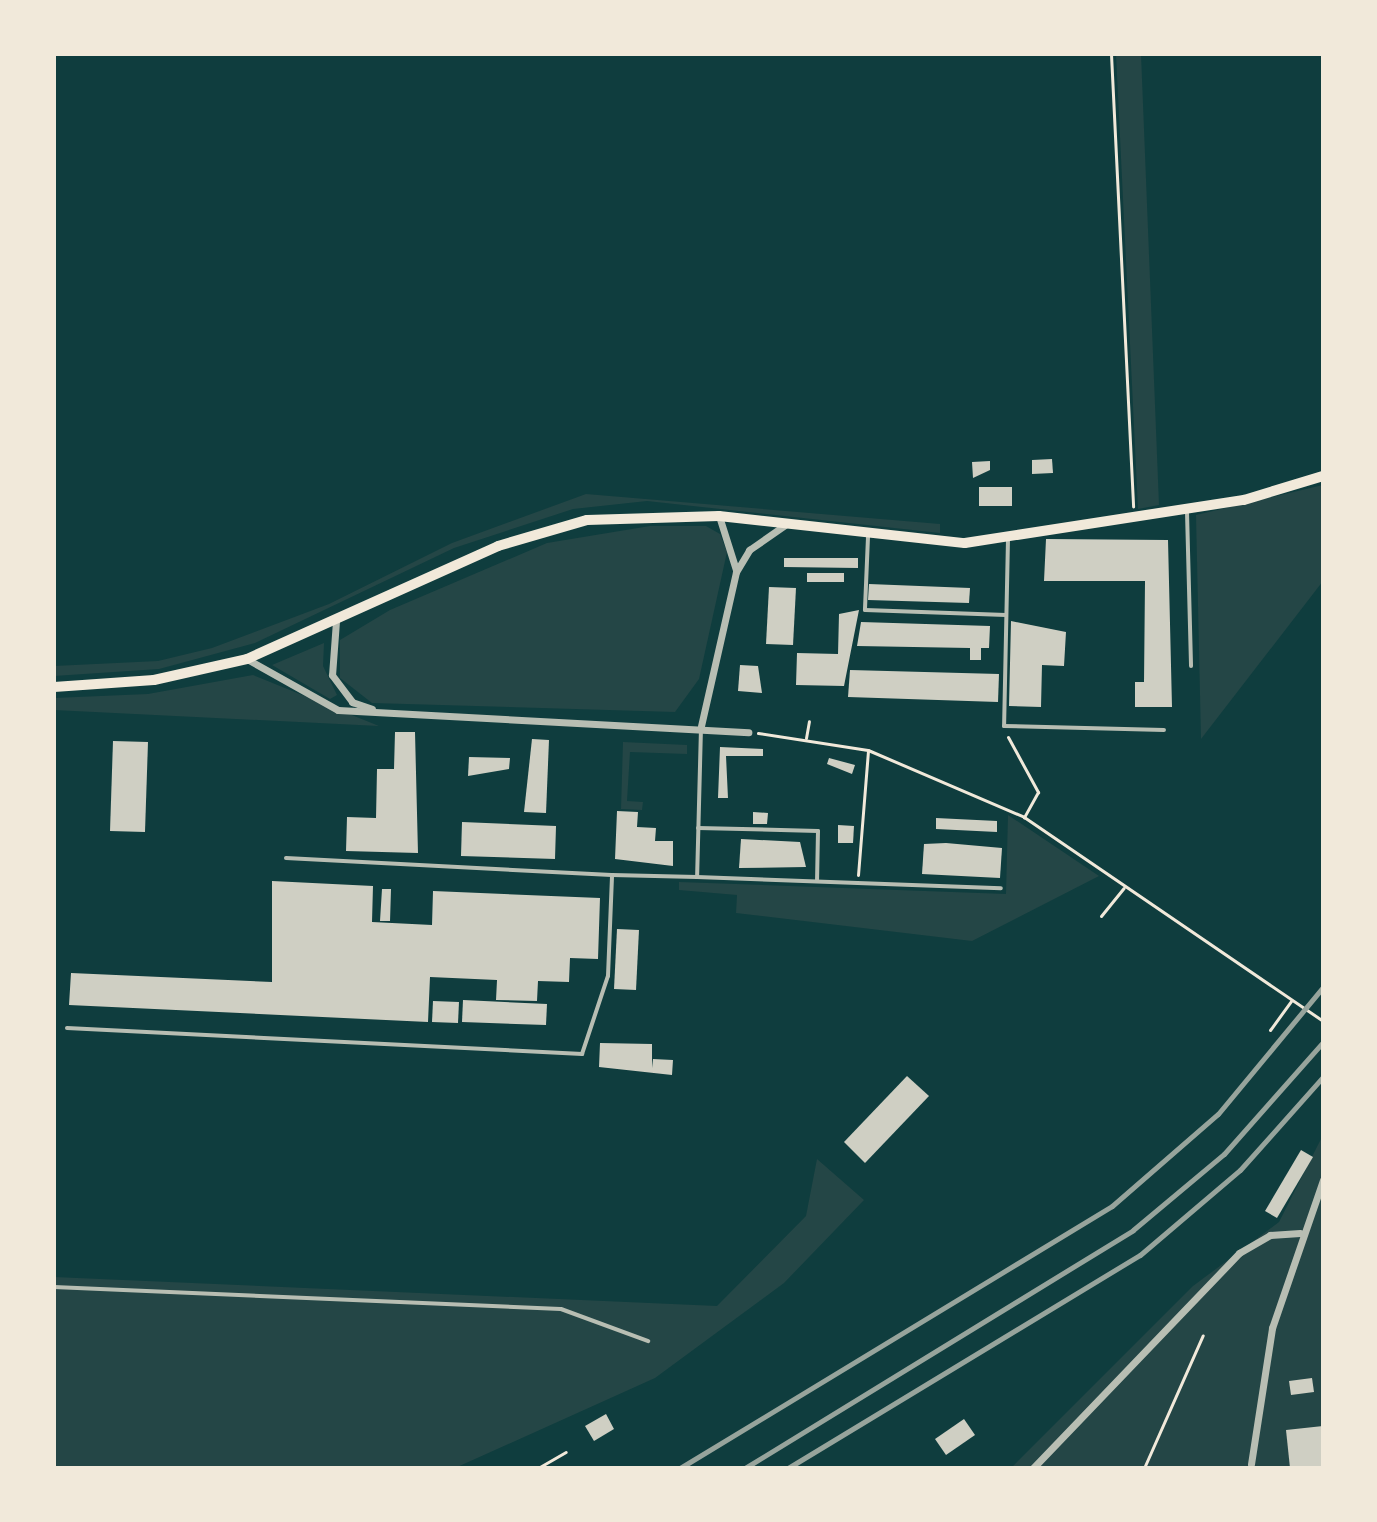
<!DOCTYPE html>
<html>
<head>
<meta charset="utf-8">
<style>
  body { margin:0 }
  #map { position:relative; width:1377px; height:1522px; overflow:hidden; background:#0f3d3e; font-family:"Golos Text",sans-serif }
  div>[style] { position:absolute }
  .green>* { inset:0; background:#244646 }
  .building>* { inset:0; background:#cfcfc3 }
  .path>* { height:3px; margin:-1.5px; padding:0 1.5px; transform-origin:1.5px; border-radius:1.5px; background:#f1e9da }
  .service>* { height:4px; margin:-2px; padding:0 2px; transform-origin:2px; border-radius:2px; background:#b8beb3 }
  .minor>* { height:7px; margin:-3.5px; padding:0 3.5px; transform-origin:3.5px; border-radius:3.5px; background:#b8beb3 }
  .secondary>* { height:10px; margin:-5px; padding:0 5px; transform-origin:5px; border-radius:5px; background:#f1e9da }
  .rail>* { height:5px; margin:-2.5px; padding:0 2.5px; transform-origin:2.5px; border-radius:2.5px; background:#97a49c }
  span { translate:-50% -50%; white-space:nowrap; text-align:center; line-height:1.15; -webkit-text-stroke:6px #f1e9da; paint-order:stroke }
  .frame { position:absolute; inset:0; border:56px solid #f1e9da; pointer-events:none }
</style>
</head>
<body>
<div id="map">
  <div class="green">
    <i style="clip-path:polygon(1116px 54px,1141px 54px,1159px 505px,1138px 509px)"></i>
    <i style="clip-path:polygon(1323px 485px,1323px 581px,1201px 739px,1196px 515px)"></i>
    <i style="clip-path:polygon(586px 494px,940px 524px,940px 533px,647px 501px,573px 509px,454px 548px,255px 643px,159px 669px,54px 676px,54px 666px,158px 661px,212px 648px,329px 604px,452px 543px)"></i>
    <i style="clip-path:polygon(650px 526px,706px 526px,720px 534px,727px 552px,699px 679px,675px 712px,372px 703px,340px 678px,340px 640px,390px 610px,547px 543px)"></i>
    <i style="clip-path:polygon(324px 643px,323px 666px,337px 695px,330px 699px,272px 665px)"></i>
    <i style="clip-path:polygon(253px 675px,379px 726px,54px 710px,54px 698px,148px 694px)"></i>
    <i style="clip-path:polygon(623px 742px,687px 745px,687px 754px,630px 752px,627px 801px,643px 802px,642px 810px,621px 809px)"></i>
    <i style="clip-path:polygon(1008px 815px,1099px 876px,972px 941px,736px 913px,737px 895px,679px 890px,679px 882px,1006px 894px)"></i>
    <i style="clip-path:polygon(1323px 1135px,1323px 1468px,1011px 1468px,1193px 1286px,1279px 1222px)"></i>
    <i style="clip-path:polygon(817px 1159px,864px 1200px,784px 1283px,655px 1378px,455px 1468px,54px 1468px,54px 1277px,717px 1306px,806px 1216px)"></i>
  </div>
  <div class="building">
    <i style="clip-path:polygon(1052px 459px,1053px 473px,1032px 474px,1032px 460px)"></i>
    <i style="clip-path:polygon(990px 461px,990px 470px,973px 478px,972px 462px)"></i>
    <i style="clip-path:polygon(979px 487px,1012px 487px,1012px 506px,979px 506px)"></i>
    <i style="clip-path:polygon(1046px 539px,1168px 540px,1172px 707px,1135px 707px,1135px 682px,1144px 682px,1145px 581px,1044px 581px)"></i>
    <i style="clip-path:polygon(784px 558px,858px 558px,858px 568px,784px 567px)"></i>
    <i style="clip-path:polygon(807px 573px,844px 573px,844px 582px,807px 582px)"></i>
    <i style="clip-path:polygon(869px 584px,970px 588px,969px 603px,868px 600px)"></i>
    <i style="clip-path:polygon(769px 587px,796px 588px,793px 645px,766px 644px)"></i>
    <i style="clip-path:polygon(859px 610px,844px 686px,796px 685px,797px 653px,838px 654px,839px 614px)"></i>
    <i style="clip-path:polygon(1011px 621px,1066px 632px,1064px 666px,1042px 665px,1041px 707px,1009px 706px)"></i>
    <i style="clip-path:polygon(861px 622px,990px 626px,989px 648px,981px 648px,981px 660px,970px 660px,970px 648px,857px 646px)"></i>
    <i style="clip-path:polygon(740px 665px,758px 666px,762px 693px,738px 691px)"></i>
    <i style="clip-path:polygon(850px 670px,999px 674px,998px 702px,848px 697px)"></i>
    <i style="clip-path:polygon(395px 732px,415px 732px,418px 853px,346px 851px,347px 817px,376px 818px,377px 769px,394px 769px)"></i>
    <i style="clip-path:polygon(532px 739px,549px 740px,546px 813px,524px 812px)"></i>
    <i style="clip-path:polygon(113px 741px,148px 742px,145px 832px,110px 831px)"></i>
    <i style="clip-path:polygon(720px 747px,763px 749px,763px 756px,726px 756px,728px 798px,718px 798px)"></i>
    <i style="clip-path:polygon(469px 757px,510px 758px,509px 769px,468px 776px)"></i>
    <i style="clip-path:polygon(829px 758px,855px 765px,852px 774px,827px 764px)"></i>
    <i style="clip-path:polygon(617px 811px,638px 812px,637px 827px,656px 828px,655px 841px,673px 841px,673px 866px,615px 859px)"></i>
    <i style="clip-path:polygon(753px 812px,768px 813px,767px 824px,753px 824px)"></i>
    <i style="clip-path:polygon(936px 818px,997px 821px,997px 832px,936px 829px)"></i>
    <i style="clip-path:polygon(462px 822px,556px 826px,555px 859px,461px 856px)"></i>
    <i style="clip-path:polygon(838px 825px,854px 826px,853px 843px,838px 843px)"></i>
    <i style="clip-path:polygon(741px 839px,800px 842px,806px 867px,739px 868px)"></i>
    <i style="clip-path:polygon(946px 843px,1002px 848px,1000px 878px,922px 874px,924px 844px)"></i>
    <i style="clip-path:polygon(272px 881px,373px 886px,372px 922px,432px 925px,433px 891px,600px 898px,598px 959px,570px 958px,569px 982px,538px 981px,537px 1001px,496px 1000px,497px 980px,430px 977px,428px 1022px,69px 1005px,71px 973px,272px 982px)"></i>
    <i style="clip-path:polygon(382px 889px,391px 889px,390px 921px,380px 921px)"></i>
    <i style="clip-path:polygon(617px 929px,639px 930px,636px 990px,614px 989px)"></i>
    <i style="clip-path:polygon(463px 1000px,547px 1004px,546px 1025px,462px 1022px)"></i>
    <i style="clip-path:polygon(433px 1001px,459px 1002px,458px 1023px,432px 1022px)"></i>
    <i style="clip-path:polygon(600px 1043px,652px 1044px,652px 1068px,653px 1059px,673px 1060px,672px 1075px,599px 1067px)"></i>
    <i style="clip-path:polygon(907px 1076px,929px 1096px,865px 1163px,844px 1142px)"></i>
    <i style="clip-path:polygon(1301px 1150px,1313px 1157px,1277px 1218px,1265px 1211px)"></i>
    <i style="clip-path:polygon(1312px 1378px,1314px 1392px,1291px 1395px,1289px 1381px)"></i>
    <i style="clip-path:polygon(606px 1414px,614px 1429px,594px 1441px,585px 1426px)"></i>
    <i style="clip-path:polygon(964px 1419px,975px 1435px,946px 1455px,935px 1439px)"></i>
    <i style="clip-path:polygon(1323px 1426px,1323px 1468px,1290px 1468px,1286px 1430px)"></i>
  </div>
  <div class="path">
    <i style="left:1111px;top:54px;width:453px;rotate:87.2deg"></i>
    <i style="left:758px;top:733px;width:111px;rotate:8.8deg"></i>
    <i style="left:868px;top:750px;width:170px;rotate:23.2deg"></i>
    <i style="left:1024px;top:817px;width:362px;rotate:34.3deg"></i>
    <i style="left:1008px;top:737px;width:63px;rotate:61.4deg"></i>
    <i style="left:1038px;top:792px;width:29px;rotate:119deg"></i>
    <i style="left:806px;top:738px;width:17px;rotate:-80deg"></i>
    <i style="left:858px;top:875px;width:124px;rotate:-85.4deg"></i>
    <i style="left:1101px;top:916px;width:36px;rotate:-51deg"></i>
    <i style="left:1270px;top:1030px;width:36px;rotate:-54deg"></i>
    <i style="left:538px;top:1468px;width:32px;rotate:-30deg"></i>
    <i style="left:1144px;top:1468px;width:145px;rotate:-66.1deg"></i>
  </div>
  <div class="service">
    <i style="left:1187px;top:512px;width:154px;rotate:88.5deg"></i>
    <i style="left:868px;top:537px;width:73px;rotate:92.4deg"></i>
    <i style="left:865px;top:610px;width:141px;rotate:2deg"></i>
    <i style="left:1008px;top:539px;width:187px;rotate:91.2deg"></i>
    <i style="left:1004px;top:726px;width:160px;rotate:1.4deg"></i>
    <i style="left:701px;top:728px;width:149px;rotate:91.5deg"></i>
    <i style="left:697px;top:877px;width:304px;rotate:2.1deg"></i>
    <i style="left:698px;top:828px;width:120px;rotate:1.4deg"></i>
    <i style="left:818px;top:831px;width:50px;rotate:91.1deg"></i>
    <i style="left:286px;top:858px;width:326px;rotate:3deg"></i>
    <i style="left:67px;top:1028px;width:516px;rotate:2.89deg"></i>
    <i style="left:582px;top:1054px;width:82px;rotate:-71.6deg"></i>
    <i style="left:608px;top:976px;width:101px;rotate:-87.7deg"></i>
    <i style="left:612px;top:875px;width:85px;rotate:1.3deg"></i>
    <i style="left:54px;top:1287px;width:507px;rotate:2.48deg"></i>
    <i style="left:561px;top:1309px;width:93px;rotate:20.2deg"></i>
  </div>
  <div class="minor">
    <i style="left:719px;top:516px;width:57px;rotate:72.5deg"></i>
    <i style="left:336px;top:621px;width:54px;rotate:94.2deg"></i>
    <i style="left:332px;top:675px;width:34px;rotate:53deg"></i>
    <i style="left:352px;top:702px;width:21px;rotate:19deg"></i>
    <i style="left:247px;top:659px;width:104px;rotate:29.3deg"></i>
    <i style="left:338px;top:710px;width:411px;rotate:3.1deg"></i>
    <i style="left:701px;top:726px;width:158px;rotate:-77.2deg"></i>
    <i style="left:736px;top:572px;width:26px;rotate:-59deg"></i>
    <i style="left:749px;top:550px;width:44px;rotate:-34.8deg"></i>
    <i style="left:1251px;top:1464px;width:138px;rotate:-81.2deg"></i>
    <i style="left:1272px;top:1328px;width:157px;rotate:-71deg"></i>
    <i style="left:1033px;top:1468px;width:298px;rotate:-46.2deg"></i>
    <i style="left:1239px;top:1253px;width:36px;rotate:-30deg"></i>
    <i style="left:1270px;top:1235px;width:30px;rotate:-4deg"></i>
  </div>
  <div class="secondary">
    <i style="left:54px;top:687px;width:100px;rotate:-4deg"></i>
    <i style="left:154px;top:680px;width:95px;rotate:-12.7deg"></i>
    <i style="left:247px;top:659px;width:275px;rotate:-24.2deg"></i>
    <i style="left:498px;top:546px;width:93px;rotate:-16.3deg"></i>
    <i style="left:587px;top:520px;width:132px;rotate:-1.7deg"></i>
    <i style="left:719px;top:516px;width:247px;rotate:6.3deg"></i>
    <i style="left:965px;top:543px;width:282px;rotate:-8.8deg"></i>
    <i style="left:1244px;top:500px;width:83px;rotate:-16.9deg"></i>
  </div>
  <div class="rail">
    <i style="left:680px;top:1468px;width:505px;rotate:-31.24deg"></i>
    <i style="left:1112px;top:1206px;width:140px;rotate:-41deg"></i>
    <i style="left:1218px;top:1114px;width:165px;rotate:-50.4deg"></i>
    <i style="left:745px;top:1468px;width:455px;rotate:-31.5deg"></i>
    <i style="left:1133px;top:1230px;width:119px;rotate:-39.9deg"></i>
    <i style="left:1224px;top:1154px;width:149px;rotate:-48.5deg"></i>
    <i style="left:788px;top:1468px;width:411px;rotate:-31.2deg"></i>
    <i style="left:1140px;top:1255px;width:131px;rotate:-40.4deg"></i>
    <i style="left:1240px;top:1170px;width:125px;rotate:-48.3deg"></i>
  </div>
  <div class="frame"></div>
</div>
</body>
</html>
